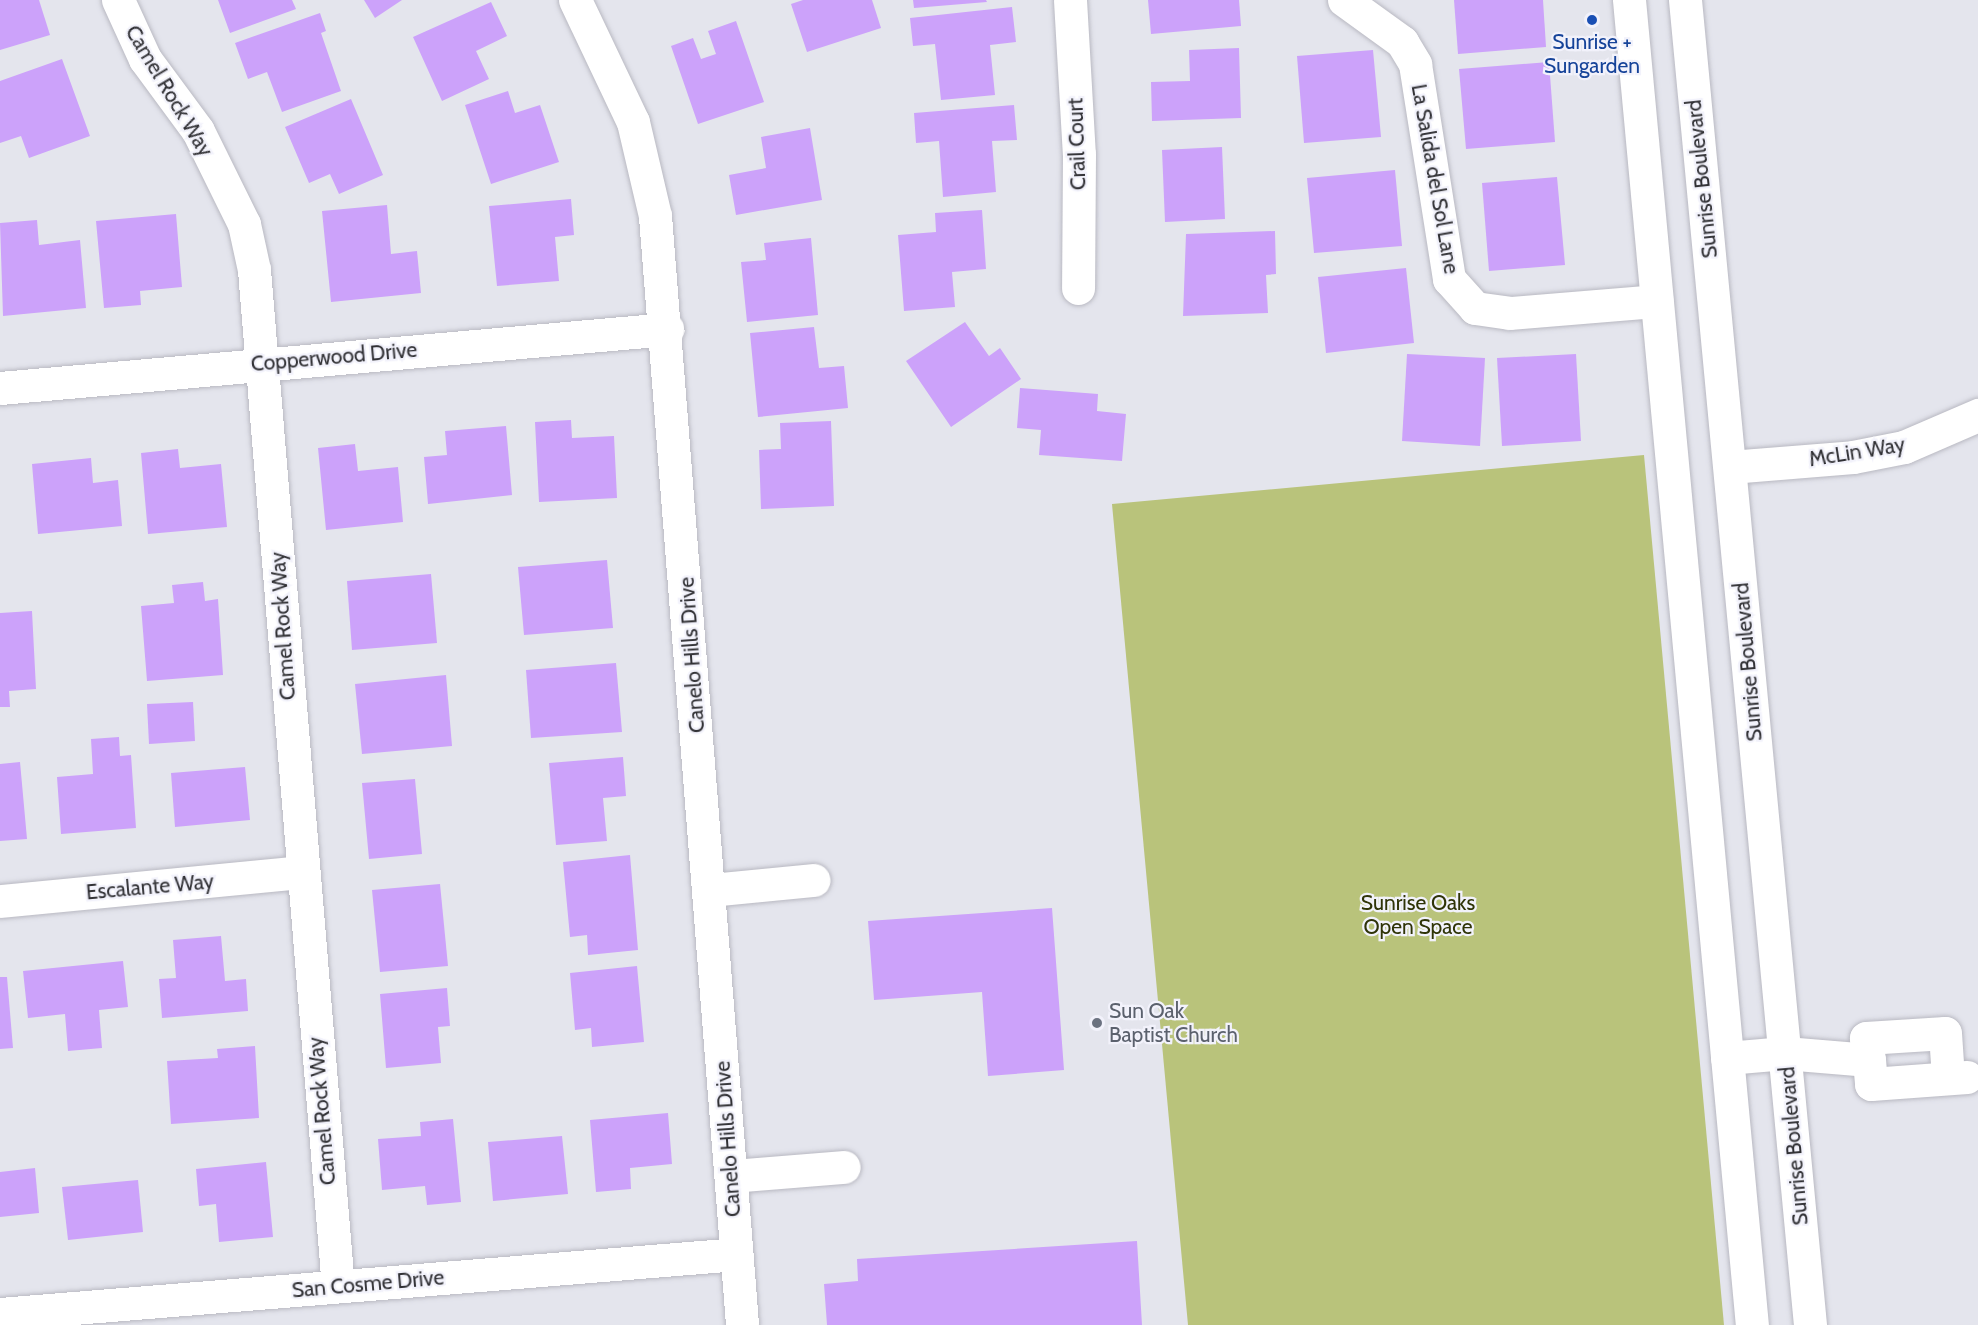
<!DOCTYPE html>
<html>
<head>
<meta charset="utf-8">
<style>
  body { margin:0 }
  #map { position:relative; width:1978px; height:1325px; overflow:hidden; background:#e4e5ed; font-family:Cabin,sans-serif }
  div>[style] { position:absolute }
  .green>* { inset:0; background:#b9c37b }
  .building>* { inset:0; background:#cca2fa }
  .roads { filter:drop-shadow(0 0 2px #b9b9c2) drop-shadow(0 0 2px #b9b9c2) }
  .minor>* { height:33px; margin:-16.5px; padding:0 16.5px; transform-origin:16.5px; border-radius:16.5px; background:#fff }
  .major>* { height:33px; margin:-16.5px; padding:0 16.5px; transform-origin:16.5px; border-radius:16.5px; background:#fff }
  .dots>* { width:16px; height:16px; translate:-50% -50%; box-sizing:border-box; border:3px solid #f2f2fb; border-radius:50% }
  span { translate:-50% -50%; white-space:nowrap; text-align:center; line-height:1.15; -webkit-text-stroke:4.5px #f2f2fb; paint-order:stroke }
  .transit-label { font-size:21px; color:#164399 }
  .street-label { font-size:21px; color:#313135 }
  .park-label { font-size:21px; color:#2f3407 }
  .worship-label { font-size:21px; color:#5b616d }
  .left { translate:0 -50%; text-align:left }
</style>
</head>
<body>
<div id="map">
  <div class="green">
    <i style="clip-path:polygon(1644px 455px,1724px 1325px,1188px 1325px,1112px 504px)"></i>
  </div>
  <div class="building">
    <i style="clip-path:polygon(0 0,39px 0,50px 35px,0 50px)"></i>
    <i style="clip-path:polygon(218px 0,292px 0,296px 9px,230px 33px)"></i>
    <i style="clip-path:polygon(364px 0,402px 0,375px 18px)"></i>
    <i style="clip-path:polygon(803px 0,872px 0,881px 28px,807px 52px,791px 4px)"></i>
    <i style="clip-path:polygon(913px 0,986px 0,987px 2px,914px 8px)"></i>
    <i style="clip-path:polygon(1148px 0,1239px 0,1241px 26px,1151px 34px)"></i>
    <i style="clip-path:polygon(1454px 0,1543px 0,1546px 47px,1458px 54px)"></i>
    <i style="clip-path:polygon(491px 2px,507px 36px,476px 51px,489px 79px,442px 101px,413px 37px)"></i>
    <i style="clip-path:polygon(1012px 7px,1016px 42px,990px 45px,995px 95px,941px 100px,935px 44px,913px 46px,910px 18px)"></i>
    <i style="clip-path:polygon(320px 13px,326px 31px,321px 33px,341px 91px,282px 112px,267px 72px,248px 79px,235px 43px)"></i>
    <i style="clip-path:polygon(736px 21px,764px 102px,698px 124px,671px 46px,693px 38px,701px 59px,716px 54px,708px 31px)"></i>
    <i style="clip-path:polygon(1239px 48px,1241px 118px,1152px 121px,1151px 82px,1190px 81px,1189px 50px)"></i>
    <i style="clip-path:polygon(1373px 50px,1381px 137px,1304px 143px,1297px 56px)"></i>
    <i style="clip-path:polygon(62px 59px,90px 136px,29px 158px,21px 136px,0 143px,0 81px)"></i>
    <i style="clip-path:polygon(1549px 62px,1555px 142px,1466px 149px,1459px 69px)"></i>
    <i style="clip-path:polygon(508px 91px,515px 113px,540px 105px,559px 162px,491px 184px,465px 105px)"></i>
    <i style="clip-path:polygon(351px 99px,383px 175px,339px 194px,330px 174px,309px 183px,285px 127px)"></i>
    <i style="clip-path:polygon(1014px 105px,1017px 140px,992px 141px,996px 192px,943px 197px,939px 141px,916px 143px,914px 113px)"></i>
    <i style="clip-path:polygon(810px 128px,822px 200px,736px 215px,729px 175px,766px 168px,761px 137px)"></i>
    <i style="clip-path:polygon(1222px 147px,1225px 219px,1165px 222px,1162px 150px)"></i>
    <i style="clip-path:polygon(1395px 170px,1402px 246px,1314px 253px,1307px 178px)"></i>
    <i style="clip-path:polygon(1557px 177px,1565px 265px,1489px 271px,1482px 183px)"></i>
    <i style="clip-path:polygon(571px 199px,574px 235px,555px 237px,559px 281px,497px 286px,489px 206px)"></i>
    <i style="clip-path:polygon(387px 205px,391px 254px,417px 251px,421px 293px,331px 302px,322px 211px)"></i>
    <i style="clip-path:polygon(982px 210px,986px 269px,952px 272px,955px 307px,904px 311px,898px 235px,936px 232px,935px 213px)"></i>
    <i style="clip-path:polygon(176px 214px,182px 287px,140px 291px,141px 305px,104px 308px,96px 221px)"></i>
    <i style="clip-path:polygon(37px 220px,39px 245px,80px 240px,86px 308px,3px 316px,0 223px)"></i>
    <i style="clip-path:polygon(1275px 231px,1276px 274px,1266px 275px,1268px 313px,1183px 316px,1186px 234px)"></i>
    <i style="clip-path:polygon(811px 238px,818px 315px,747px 322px,741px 262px,766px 260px,764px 243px)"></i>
    <i style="clip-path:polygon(1406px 268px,1414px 343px,1326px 353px,1318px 277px)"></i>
    <i style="clip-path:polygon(965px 322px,989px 356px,1000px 348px,1021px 379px,951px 427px,906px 361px)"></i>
    <i style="clip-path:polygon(814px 327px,819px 368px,844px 366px,848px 408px,758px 417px,750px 333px)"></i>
    <i style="clip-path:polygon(1407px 354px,1485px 358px,1480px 446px,1402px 441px)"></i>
    <i style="clip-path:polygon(1576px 354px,1581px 441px,1502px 446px,1497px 358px)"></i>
    <i style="clip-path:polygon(1020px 388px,1098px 394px,1097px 411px,1126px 414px,1122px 461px,1039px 455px,1041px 430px,1017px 428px)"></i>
    <i style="clip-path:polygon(571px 420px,572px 438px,614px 436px,617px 498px,539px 502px,535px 422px)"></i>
    <i style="clip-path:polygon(831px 421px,834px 506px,761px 509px,759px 450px,781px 449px,780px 423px)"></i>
    <i style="clip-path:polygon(506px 426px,512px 495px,428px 504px,424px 457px,447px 455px,445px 431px)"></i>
    <i style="clip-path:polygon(355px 444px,358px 471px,398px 467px,403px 522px,326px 530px,318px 448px)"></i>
    <i style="clip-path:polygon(178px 449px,180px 468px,221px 464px,227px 527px,148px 534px,141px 453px)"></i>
    <i style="clip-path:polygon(91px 458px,93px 483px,118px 480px,122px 526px,38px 534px,32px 464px)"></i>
    <i style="clip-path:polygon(607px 560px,613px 628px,524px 635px,518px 567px)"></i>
    <i style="clip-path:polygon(431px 574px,437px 643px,352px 650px,347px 581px)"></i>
    <i style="clip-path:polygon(203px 582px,205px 601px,218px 599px,223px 675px,147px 681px,141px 606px,174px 603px,172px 585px)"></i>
    <i style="clip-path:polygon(32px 611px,36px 689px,9px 691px,10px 707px,0 707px,0 613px)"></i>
    <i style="clip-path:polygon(616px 663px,622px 732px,531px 738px,526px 670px)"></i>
    <i style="clip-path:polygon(446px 675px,452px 746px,362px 754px,355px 684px)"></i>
    <i style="clip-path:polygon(193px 702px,195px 741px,149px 744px,147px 704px)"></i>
    <i style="clip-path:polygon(119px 737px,120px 756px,131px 755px,136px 828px,61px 834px,57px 777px,93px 774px,91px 739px)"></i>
    <i style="clip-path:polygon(623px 757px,626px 796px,603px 798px,607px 841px,556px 845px,549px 763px)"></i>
    <i style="clip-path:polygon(20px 762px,27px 839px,0 841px,0 764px)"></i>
    <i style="clip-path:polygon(245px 767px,250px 820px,175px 827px,171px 773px)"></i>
    <i style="clip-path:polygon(415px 779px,422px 854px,369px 859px,362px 783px)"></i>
    <i style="clip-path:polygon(630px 855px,638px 950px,588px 955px,587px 935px,570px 937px,563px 862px)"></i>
    <i style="clip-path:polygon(440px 884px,448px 966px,380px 972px,372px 890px)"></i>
    <i style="clip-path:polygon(1052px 908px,1064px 1070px,988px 1076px,982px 992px,874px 1000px,868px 921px)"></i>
    <i style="clip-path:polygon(221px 936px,225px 981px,246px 979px,248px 1011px,162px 1018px,159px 979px,176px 978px,173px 940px)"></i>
    <i style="clip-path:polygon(123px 961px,128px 1007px,99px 1010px,102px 1048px,68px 1051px,65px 1014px,28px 1018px,23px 971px)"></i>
    <i style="clip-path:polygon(637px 966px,644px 1042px,592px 1047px,591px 1028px,575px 1030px,570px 973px)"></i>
    <i style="clip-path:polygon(0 977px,7px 977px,13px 1048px,0 1049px)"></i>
    <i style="clip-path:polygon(447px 988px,450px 1026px,438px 1027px,441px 1063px,386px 1068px,380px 994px)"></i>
    <i style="clip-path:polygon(255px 1046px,259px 1118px,171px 1124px,167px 1061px,218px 1058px,217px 1049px)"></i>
    <i style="clip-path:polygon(668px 1113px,672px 1164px,630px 1168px,631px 1189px,596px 1192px,590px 1120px)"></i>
    <i style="clip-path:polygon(453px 1119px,461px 1202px,427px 1205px,425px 1186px,382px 1190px,378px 1139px,421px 1136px,420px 1122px)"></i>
    <i style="clip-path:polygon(562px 1136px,568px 1194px,493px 1201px,488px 1142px)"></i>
    <i style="clip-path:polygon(266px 1162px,273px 1237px,219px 1242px,216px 1204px,199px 1206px,196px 1169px)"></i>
    <i style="clip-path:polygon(35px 1168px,39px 1213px,0 1217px,0 1172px)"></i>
    <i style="clip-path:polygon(138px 1180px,143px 1232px,68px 1240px,62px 1187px)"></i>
    <i style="clip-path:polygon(1137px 1241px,1142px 1325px,827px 1325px,824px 1284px,858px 1281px,857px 1259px)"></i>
  </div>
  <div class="roads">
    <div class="minor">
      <i style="left:118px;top:0;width:65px;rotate:65.4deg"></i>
      <i style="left:145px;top:59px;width:89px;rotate:53.6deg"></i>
      <i style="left:198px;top:131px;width:104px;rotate:63.7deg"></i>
      <i style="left:244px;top:224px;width:47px;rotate:77.7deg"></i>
      <i style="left:254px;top:270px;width:1020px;rotate:85.28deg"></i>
      <i style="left:575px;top:0;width:135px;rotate:64.6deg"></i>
      <i style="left:633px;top:122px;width:97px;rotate:76.8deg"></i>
      <i style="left:655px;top:216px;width:1112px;rotate:85.51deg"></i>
      <i style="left:1070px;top:0;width:154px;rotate:86.7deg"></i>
      <i style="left:1079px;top:154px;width:134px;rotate:90.4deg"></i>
      <i style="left:1344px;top:0;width:72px;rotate:35.9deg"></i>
      <i style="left:1402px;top:42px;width:26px;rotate:59deg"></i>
      <i style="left:1415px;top:64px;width:218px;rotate:81deg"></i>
      <i style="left:1449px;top:279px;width:39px;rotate:48deg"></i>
      <i style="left:1475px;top:308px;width:35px;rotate:8deg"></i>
      <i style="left:1510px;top:313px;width:147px;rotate:-4.7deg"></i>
      <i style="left:0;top:388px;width:670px;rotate:-5.05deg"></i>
      <i style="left:1730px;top:467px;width:123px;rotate:-4.6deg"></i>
      <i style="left:1853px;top:457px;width:52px;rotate:-11.1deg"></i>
      <i style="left:1904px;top:447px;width:81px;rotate:-23.4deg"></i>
      <i style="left:710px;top:890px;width:104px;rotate:-5.5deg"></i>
      <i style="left:0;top:901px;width:301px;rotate:-5.5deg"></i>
      <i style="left:1727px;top:1058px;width:58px;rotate:-4.9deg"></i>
      <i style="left:1785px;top:1053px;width:84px;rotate:4.8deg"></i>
      <i style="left:1869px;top:1060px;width:24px;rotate:85deg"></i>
      <i style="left:1871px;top:1084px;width:96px;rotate:-4.2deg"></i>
      <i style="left:1869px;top:1060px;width:22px;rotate:-98deg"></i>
      <i style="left:1866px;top:1038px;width:79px;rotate:-3.6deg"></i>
      <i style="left:1945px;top:1033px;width:45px;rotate:86.2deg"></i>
      <i style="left:731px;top:1176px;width:113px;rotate:-4.6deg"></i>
      <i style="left:0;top:1314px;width:739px;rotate:-4.65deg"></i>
    </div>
    <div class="major">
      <i style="left:1629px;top:0;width:1331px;rotate:84.7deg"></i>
      <i style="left:1685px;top:0;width:1331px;rotate:84.61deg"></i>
    </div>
  </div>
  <div class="dots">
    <i style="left:1592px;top:20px;background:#1a4fb4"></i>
    <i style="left:1097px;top:1023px;background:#6b7280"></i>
  </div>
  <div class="transit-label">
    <span style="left:1592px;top:54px">Sunrise +<br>Sungarden</span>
  </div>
  <div class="street-label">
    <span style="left:169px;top:91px;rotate:59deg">Camel Rock Way</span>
    <span style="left:1077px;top:144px;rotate:-92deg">Crail Court</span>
    <span style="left:1435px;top:179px;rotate:80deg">La Salida del Sol Lane</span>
    <span style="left:1702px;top:179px;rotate:-96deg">Sunrise Boulevard</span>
    <span style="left:334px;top:357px;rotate:-5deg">Copperwood Drive</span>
    <span style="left:1857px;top:452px;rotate:-9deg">McLin Way</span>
    <span style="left:283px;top:626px;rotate:-94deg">Camel Rock Way</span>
    <span style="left:692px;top:655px;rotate:-94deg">Canelo Hills Drive</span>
    <span style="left:1748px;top:662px;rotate:-95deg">Sunrise Boulevard</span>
    <span style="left:150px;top:887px;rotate:-5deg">Escalante Way</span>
    <span style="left:322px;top:1111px;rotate:-95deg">Camel Rock Way</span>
    <span style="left:728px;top:1139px;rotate:-94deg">Canelo Hills Drive</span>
    <span style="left:1794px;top:1146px;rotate:-95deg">Sunrise Boulevard</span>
    <span style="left:368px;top:1284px;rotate:-5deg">San Cosme Drive</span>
  </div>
  <div class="park-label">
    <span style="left:1418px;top:915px">Sunrise Oaks<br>Open Space</span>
  </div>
  <div class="worship-label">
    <span class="left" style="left:1109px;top:1023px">Sun Oak<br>Baptist Church</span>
  </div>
</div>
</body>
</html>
